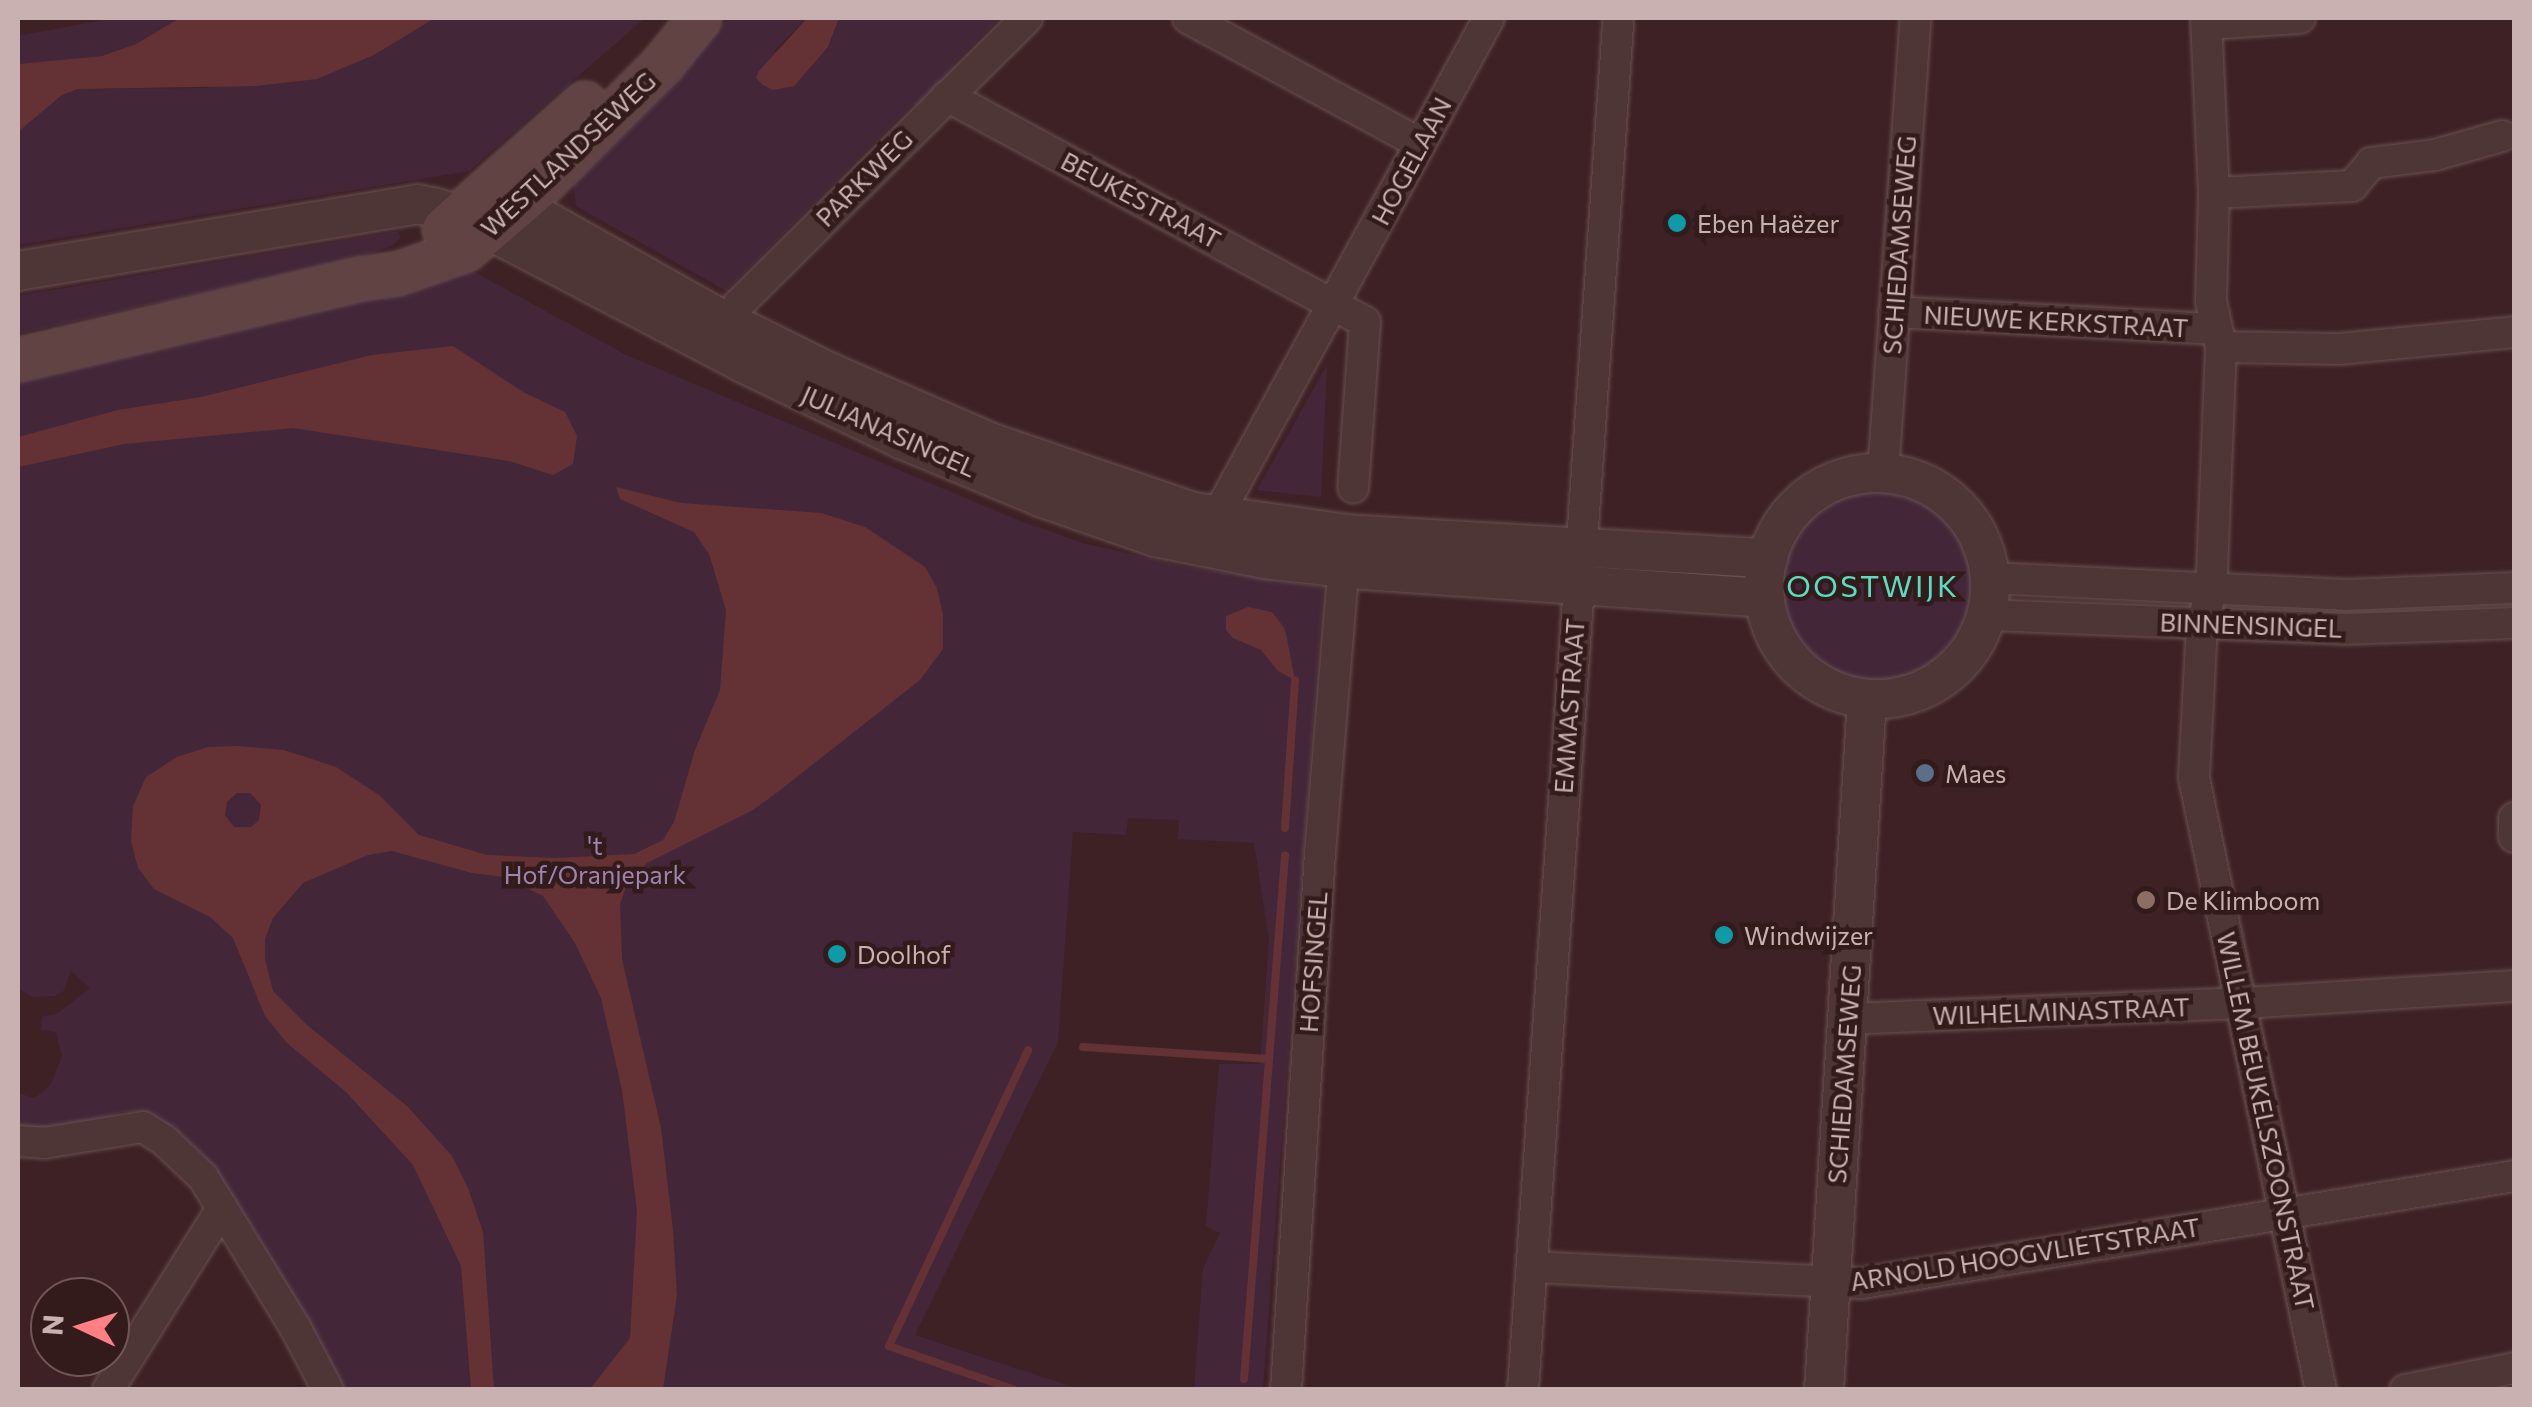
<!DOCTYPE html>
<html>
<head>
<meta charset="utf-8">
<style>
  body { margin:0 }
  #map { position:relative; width:2532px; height:1407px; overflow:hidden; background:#3e2124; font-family:Commissioner,sans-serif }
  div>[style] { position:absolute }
  .green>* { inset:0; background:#432738 }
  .round { border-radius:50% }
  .water>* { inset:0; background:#643235 }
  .stream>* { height:8px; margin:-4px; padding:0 4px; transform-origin:4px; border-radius:4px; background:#643235 }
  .roads { filter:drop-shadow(0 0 2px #695152) drop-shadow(0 0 2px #695152) }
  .minor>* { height:30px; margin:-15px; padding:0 15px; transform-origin:15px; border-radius:15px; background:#4e3637 }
  .tertiary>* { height:38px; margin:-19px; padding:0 19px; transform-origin:19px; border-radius:19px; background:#4e3637 }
  .tertiary>.ring { margin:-19px; padding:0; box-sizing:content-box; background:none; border:38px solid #4e3637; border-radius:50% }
  .secondary>* { height:42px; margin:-21px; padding:0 21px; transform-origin:21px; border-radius:21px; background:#614344 }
  .dots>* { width:28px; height:28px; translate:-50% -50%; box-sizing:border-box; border:5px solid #331b1c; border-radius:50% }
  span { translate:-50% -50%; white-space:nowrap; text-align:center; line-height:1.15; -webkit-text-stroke:9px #331b1c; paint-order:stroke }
  .street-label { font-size:25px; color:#c9b1b2 }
  .poi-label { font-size:25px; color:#c9b1b2 }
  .left { translate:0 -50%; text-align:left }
  .park-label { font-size:25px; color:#9e85b0 }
  .quarter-label { font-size:30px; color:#5adcc0; letter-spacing:2.5px }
  .frame { position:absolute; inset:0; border:20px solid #c9b1b2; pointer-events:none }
  .north { position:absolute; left:30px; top:1277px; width:100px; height:100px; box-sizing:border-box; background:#331b1c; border:2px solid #6f5758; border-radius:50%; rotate:274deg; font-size:28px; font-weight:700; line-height:40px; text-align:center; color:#c9b1b2 }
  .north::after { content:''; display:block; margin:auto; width:35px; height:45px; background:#ff8084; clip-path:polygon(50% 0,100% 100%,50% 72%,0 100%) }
</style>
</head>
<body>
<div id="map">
  <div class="green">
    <i style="clip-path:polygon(115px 18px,202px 18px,178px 19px,136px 44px,102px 56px,18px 64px,18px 36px)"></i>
    <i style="clip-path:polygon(435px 18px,645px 18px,469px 171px,18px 245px,18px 132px,62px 95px,78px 89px,205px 88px,374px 55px)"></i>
    <i style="clip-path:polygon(729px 18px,807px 18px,773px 52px,828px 47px,839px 18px,1000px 18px,953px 64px,958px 70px,920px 109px,913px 104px,726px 291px,576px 206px,572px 174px)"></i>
    <i style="clip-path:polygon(398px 231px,401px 238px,391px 246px,362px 257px,18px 334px,18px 296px)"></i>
    <i style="clip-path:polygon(465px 267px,626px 355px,1020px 521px,1083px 543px,1187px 567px,1323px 587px,1263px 1389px,1194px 1389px,1203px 1269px,1220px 1233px,1206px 1226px,1219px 1064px,1260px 1064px,1269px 940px,1254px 843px,1178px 839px,1179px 820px,1128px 818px,1126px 835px,1073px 832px,1058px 1042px,915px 1335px,1079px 1389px,342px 1389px,256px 1232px,206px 1158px,181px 1133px,143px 1111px,121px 1112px,66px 1129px,18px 1129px,18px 1093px,34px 1098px,42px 1093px,51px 1084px,62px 1056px,56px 1032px,41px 1030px,42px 1017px,58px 1013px,90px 988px,71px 971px,63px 992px,54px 996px,33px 997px,18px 989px,18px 383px)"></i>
    <i style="clip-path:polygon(1327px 365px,1321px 497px,1257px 490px)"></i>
    <i class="round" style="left:1776px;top:484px;width:204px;height:204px"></i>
  </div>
  <div class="water">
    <i style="clip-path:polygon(435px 18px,374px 55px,317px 79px,256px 86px,78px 89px,62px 95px,18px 132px,18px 64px,102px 56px,136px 44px,178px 19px)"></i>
    <i style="clip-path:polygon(807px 18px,839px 18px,828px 47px,794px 86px,773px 90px,763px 85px,756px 78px,759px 71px)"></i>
    <i style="clip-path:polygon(453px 346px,523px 392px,565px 412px,577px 436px,573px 464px,553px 475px,509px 461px,293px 428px,124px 444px,18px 467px,18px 437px,118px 410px,201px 397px,372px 355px)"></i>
    <i style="clip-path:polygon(evenodd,616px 487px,681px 503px,821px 513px,865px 527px,925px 567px,937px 588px,943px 615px,943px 649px,920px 680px,779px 791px,753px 810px,647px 863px,628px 881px,620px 904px,622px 959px,661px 1128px,673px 1230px,677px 1295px,663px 1389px,590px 1389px,630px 1338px,637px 1211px,622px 1090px,601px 998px,575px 943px,543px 896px,504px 877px,472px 873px,392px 851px,368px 855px,303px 883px,273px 918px,265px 939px,265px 959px,273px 991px,307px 1025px,407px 1106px,452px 1156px,468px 1188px,483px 1232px,494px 1389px,471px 1389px,461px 1266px,413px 1165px,346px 1092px,287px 1043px,265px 1016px,233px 938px,210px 917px,154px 889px,138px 868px,131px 841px,133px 806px,146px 777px,177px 757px,208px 747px,237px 746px,284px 750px,336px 767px,379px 795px,419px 835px,487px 855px,555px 858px,634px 854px,663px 840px,674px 822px,695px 750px,720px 690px,726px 610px,709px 554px,694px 532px,620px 499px,616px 487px,237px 793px,250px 793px,261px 805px,259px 820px,251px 827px,234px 827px,225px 815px,227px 802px,237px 793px)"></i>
    <i style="clip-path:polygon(1248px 607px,1272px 612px,1285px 629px,1295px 680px,1278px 671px,1261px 650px,1233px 638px,1226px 630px,1226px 616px)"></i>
  </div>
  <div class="stream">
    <i style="left:1285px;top:828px;width:148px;rotate:-86.1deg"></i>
    <i style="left:1083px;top:1047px;width:186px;rotate:3.7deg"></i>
    <i style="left:1244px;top:1379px;width:525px;rotate:-85.52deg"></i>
    <i style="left:1015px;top:1390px;width:133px;rotate:-160.8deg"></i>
    <i style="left:889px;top:1346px;width:327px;rotate:-64.8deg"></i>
  </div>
  <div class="roads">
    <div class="minor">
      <i style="left:1188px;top:18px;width:263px;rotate:28.4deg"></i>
      <i style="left:2206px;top:18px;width:175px;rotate:87.4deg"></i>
      <i style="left:2214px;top:193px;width:108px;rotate:91.6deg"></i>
      <i style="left:2211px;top:301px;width:47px;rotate:77.7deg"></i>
      <i style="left:2221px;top:347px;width:244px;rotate:92.3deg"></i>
      <i style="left:2211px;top:591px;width:34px;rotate:105deg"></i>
      <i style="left:2202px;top:624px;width:154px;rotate:93deg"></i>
      <i style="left:2194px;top:778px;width:625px;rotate:78.28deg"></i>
      <i style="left:2208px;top:24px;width:92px;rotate:-3.7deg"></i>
      <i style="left:947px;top:96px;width:475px;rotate:28.4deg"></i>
      <i style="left:1365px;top:322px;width:166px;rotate:94.1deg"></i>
      <i style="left:2214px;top:193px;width:138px;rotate:-2.9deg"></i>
      <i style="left:2352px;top:186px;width:30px;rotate:-50deg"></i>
      <i style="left:2371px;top:163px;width:64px;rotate:-7.1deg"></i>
      <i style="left:2435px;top:155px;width:70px;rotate:-15.8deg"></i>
      <i style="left:1894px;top:312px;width:323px;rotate:3deg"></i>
      <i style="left:720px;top:340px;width:41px;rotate:-62.2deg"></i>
      <i style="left:739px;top:304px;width:406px;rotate:-44.8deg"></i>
      <i style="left:2221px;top:347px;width:118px;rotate:1deg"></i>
      <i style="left:2339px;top:349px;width:176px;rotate:-5.5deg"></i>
      <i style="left:1883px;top:473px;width:456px;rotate:-85.9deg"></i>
      <i style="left:1216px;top:535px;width:18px;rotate:-87deg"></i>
      <i style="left:1217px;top:517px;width:21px;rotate:-62deg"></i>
      <i style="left:1227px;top:498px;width:547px;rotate:-61.37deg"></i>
      <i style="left:1990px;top:578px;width:355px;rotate:2.7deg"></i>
      <i style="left:2345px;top:595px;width:169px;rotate:-2.4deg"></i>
      <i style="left:1987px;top:615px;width:357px;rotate:2.2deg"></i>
      <i style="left:2344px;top:629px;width:170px;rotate:-2deg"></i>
      <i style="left:2514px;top:818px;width:19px;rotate:90deg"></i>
      <i style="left:1848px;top:1019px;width:394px;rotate:-2.3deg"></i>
      <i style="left:2242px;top:1003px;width:273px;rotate:-3.6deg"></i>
      <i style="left:18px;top:1141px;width:26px;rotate:4deg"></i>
      <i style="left:44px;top:1143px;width:100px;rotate:-9.2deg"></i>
      <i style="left:143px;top:1127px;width:26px;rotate:32deg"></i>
      <i style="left:165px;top:1141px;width:52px;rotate:43.5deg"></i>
      <i style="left:203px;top:1177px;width:176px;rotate:58.5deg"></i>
      <i style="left:295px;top:1327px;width:71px;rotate:62.4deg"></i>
      <i style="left:1532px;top:1267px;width:331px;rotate:2.8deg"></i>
      <i style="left:1863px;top:1283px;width:660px;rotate:-9.33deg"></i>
      <i style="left:108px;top:1390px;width:215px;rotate:-57.9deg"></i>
      <i style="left:1286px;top:1390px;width:538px;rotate:-86.38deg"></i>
      <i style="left:1320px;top:853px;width:307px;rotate:-85.3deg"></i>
      <i style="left:1523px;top:1390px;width:1370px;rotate:-86.02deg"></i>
      <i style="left:2405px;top:1390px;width:111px;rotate:-11.4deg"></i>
    </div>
    <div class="tertiary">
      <i style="left:495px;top:192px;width:244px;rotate:29.4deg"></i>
      <i style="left:708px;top:312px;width:135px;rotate:26.4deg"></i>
      <i style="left:829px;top:372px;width:178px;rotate:23.5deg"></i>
      <i style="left:992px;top:443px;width:213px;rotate:18.9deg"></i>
      <i style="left:1194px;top:512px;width:154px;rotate:8.2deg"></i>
      <i style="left:1346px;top:534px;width:423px;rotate:3.3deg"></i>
      <i style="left:18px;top:271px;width:405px;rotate:-9.5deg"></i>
      <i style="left:417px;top:204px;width:16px;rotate:11deg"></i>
      <i style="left:433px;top:207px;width:30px;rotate:17deg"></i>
      <i style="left:462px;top:216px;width:315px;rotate:27.6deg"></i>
      <i style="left:741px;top:362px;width:178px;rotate:25.7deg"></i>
      <i style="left:901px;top:439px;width:151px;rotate:22.6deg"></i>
      <i style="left:1040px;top:497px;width:122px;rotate:19.2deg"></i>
      <i style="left:1155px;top:537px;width:111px;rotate:11.4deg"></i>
      <i style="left:1264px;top:559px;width:101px;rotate:6.3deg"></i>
      <i style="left:1364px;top:570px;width:402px;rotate:4deg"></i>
      <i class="ring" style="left:1764px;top:473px;width:188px;height:188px"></i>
      <i style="left:1824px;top:1390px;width:692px;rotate:-86.44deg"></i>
    </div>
    <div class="secondary">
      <i style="left:444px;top:229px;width:189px;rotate:-41.8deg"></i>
      <i style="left:18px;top:360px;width:351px;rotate:-13.3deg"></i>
      <i style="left:360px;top:279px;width:37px;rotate:-8deg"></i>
      <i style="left:397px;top:274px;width:73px;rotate:-19.2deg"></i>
      <i style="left:466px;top:250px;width:107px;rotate:-40.8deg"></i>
      <i style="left:547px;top:180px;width:163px;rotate:-45deg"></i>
      <i style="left:662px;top:65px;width:60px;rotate:-51deg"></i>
    </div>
  </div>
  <div class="dots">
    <i style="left:1677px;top:223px;background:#0f9aa8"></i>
    <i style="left:1925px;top:773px;background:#5c6f8a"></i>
    <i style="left:2146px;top:900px;background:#8d6e63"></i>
    <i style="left:1724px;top:935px;background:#0f9aa8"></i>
    <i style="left:837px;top:954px;background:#0f9aa8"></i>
  </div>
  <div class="street-label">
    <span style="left:568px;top:154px;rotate:-43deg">WESTLANDSEWEG</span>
    <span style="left:1411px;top:161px;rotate:-62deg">HOGELAAN</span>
    <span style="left:864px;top:178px;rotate:-45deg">PARKWEG</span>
    <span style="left:1141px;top:200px;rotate:28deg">BEUKESTRAAT</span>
    <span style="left:1899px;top:245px;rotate:-86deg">SCHIEDAMSEWEG</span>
    <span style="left:2056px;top:321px;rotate:3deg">NIEUWE KERKSTRAAT</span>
    <span style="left:889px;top:431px;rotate:24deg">JULIANASINGEL</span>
    <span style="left:2251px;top:625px;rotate:2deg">BINNENSINGEL</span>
    <span style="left:1569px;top:706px;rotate:-86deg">EMMASTRAAT</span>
    <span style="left:1313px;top:962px;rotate:-86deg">HOFSINGEL</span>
    <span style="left:2061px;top:1011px;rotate:-2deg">WILHELMINASTRAAT</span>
    <span style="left:1844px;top:1074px;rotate:-86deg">SCHIEDAMSEWEG</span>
    <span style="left:2266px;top:1121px;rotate:78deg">WILLEM BEUKELSZOONSTRAAT</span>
    <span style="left:2025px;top:1254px;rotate:-9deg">ARNOLD HOOGVLIETSTRAAT</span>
  </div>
  <div class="poi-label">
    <span class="left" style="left:1697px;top:223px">Eben Haëzer</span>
    <span class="left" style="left:1945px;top:773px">Maes</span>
    <span class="left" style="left:2166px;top:900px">De Klimboom</span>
    <span class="left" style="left:1744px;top:935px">Windwijzer</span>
    <span class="left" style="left:857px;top:954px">Doolhof</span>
  </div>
  <div class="park-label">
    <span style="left:595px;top:860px">'t<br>Hof/Oranjepark</span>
  </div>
  <div class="quarter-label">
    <span style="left:1873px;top:585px">OOSTWIJK</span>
  </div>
  <div class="frame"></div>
  <div class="north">N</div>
</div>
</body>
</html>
